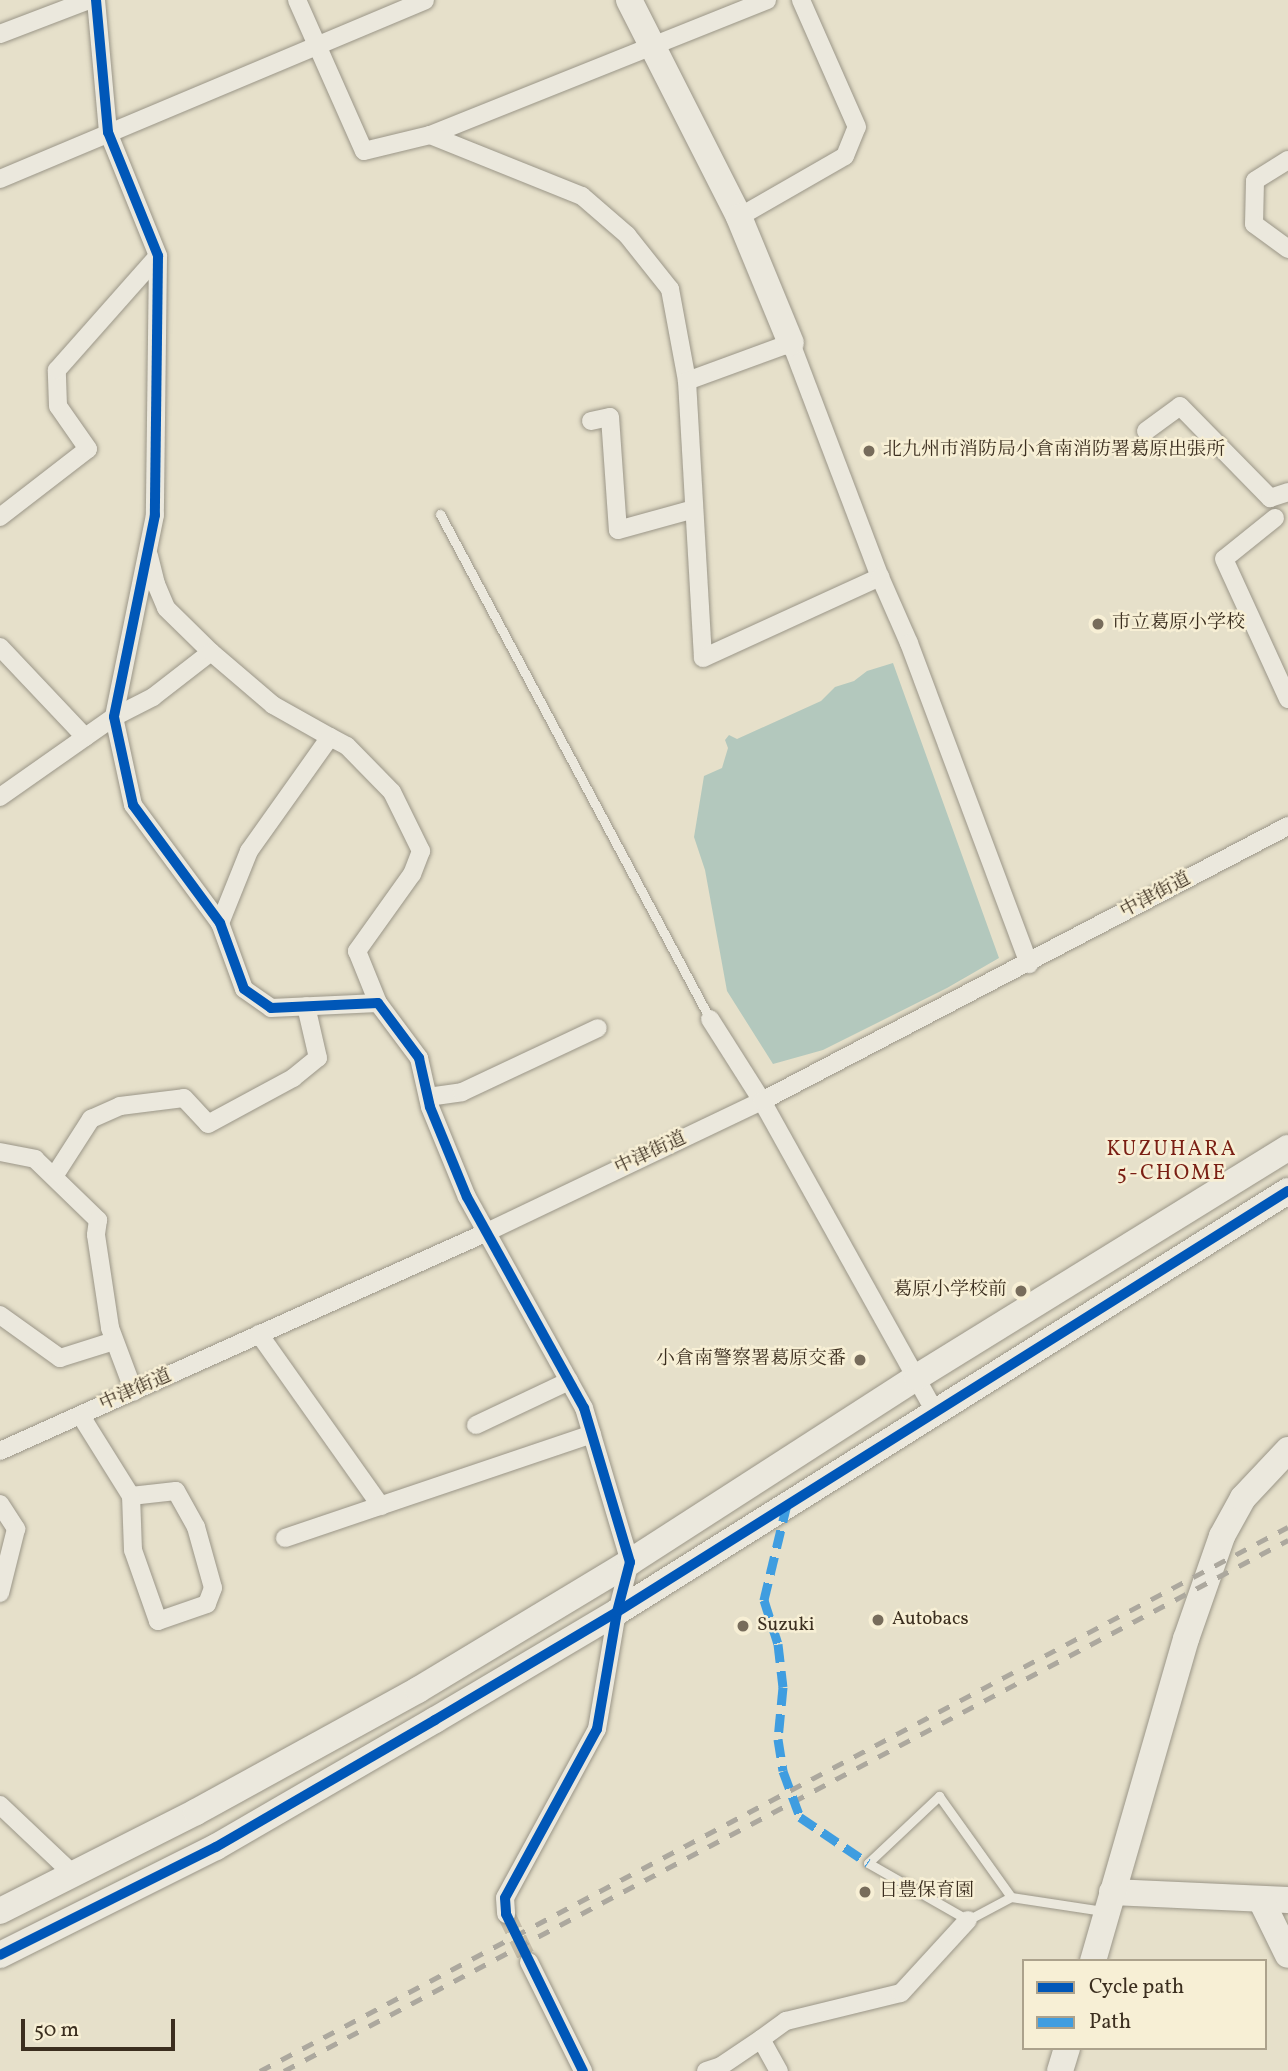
<!DOCTYPE html>
<html>
<head>
<meta charset="utf-8">
<style>
  body { margin:0 }
  #map { position:relative; width:1288px; height:2071px; overflow:hidden; background:#e6e0ca; font-family:Vollkorn,"Noto Serif JP",serif }
  div>[style] { position:absolute }
  .water>* { inset:0; background:#b3c8bd }
  .street-tunnel>* { height:18px; margin-top:-9px; transform-origin:0; background:repeating-linear-gradient(90deg,#c4bca8 0 18px,transparent 0 27px) }
  .roads { filter:drop-shadow(0 0 2px #9b9688) drop-shadow(0 0 2px #9b9688) }
  .lane>* { height:9px; margin:-4.5px; padding:0 4.5px; transform-origin:4.5px; border-radius:4.5px; background:#ebe8dd }
  .street>* { height:18px; margin:-9px; padding:0 9px; transform-origin:9px; border-radius:9px; background:#ebe8dd }
  .secondary>* { height:26px; margin:-13px; padding:0 13px; transform-origin:13px; border-radius:13px; background:#ebe8dd }
  .rail>* { height:5px; margin-top:-2.5px; transform-origin:0; background:repeating-linear-gradient(90deg,#aca89e 0 12px,transparent 0 24px) }
  .quiet>* { height:9px; margin-top:-4.5px; transform-origin:0; background:repeating-linear-gradient(90deg,#3f9de0 0 18px,transparent 0 27px) }
  .cycleway>* { height:10px; margin:-5px; padding:0 5px; transform-origin:5px; border-radius:5px; background:#0057b8 }
  .dots>* { width:19px; height:19px; translate:-50% -50%; box-sizing:border-box; border:4px solid #f7efd5; border-radius:50% }
  span { translate:-50% -50%; white-space:nowrap; text-align:center; line-height:1.15; -webkit-text-stroke:5px #f7efd5; paint-order:stroke }
  .poi-label { font-size:19px; color:#3b2e1f }
  .left { translate:0 -50%; text-align:left }
  .right { translate:-100% -50%; text-align:right }
  .street-label { font-size:19px; color:#3b2e1f }
  .neighbourhood-label { font-size:21px; color:#7a1f14; letter-spacing:2px }
  .legend { position:absolute; left:1022px; top:1959px; width:245px; height:91px; box-sizing:border-box; background:#f7efd5; border:2px solid #aca28c; margin:0; padding:9px 12px; list-style:none; font-size:21px; color:#3b2e1f }
  .legend li { display:flex; align-items:center; gap:14px; height:35px }
  .legend b { width:35px; border:2px solid #aca28c }
  .scale { position:absolute; left:21px; top:2019px; width:154px; height:32px; box-sizing:border-box; border:4px solid #3b2e1f; border-top:0; padding-left:9px; font-size:21px; line-height:24px; white-space:nowrap; color:#3b2e1f; -webkit-text-stroke:5px #f7efd5; paint-order:stroke }
</style>
</head>
<body>
<div id="map">
  <div class="water">
    <i style="clip-path:polygon(893px 663px,999px 958px,947px 988px,823px 1050px,773px 1064px,727px 991px,705px 870px,694px 837px,704px 776px,722px 768px,728px 748px,725px 740px,729px 735px,737px 739px,821px 701px,835px 687px,854px 681px,867px 671px)"></i>
  </div>
  <div class="street-tunnel">
    <i style="left:506px;top:1914px;width:53px;rotate:64.4deg"></i>
  </div>
  <div class="roads">
    <div class="lane">
      <i style="left:440px;top:514px;width:573px;rotate:61.87deg"></i>
      <i style="left:939px;top:1796px;width:124px;rotate:54.5deg"></i>
      <i style="left:1011px;top:1897px;width:49px;rotate:151.9deg"></i>
      <i style="left:968px;top:1920px;width:115px;rotate:-150.3deg"></i>
      <i style="left:868px;top:1863px;width:98px;rotate:-43.3deg"></i>
      <i style="left:1011px;top:1897px;width:93px;rotate:8.7deg"></i>
    </div>
    <div class="street">
      <i style="left:96px;top:0;width:133px;rotate:84.8deg"></i>
      <i style="left:108px;top:132px;width:134px;rotate:68deg"></i>
      <i style="left:158px;top:256px;width:259px;rotate:90.7deg"></i>
      <i style="left:155px;top:515px;width:206px;rotate:101.5deg"></i>
      <i style="left:114px;top:717px;width:90px;rotate:77.8deg"></i>
      <i style="left:133px;top:805px;width:147px;rotate:53.6deg"></i>
      <i style="left:220px;top:923px;width:70px;rotate:70deg"></i>
      <i style="left:244px;top:989px;width:33px;rotate:35deg"></i>
      <i style="left:271px;top:1008px;width:107px;rotate:-2.7deg"></i>
      <i style="left:378px;top:1003px;width:69px;rotate:53.3deg"></i>
      <i style="left:419px;top:1058px;width:50px;rotate:77.3deg"></i>
      <i style="left:430px;top:1107px;width:97px;rotate:67.7deg"></i>
      <i style="left:467px;top:1197px;width:241px;rotate:61deg"></i>
      <i style="left:584px;top:1408px;width:161px;rotate:73.4deg"></i>
      <i style="left:630px;top:1562px;width:52px;rotate:104.6deg"></i>
      <i style="left:617px;top:1612px;width:119px;rotate:99.7deg"></i>
      <i style="left:597px;top:1729px;width:192px;rotate:118.6deg"></i>
      <i style="left:505px;top:1898px;width:16px;rotate:86deg"></i>
      <i style="left:297px;top:0;width:165px;rotate:66.1deg"></i>
      <i style="left:364px;top:151px;width:68px;rotate:-13.6deg"></i>
      <i style="left:430px;top:135px;width:363px;rotate:-21.8deg"></i>
      <i style="left:0;top:34px;width:95px;rotate:-20.9deg"></i>
      <i style="left:430px;top:135px;width:164px;rotate:21.9deg"></i>
      <i style="left:582px;top:196px;width:60px;rotate:40.9deg"></i>
      <i style="left:627px;top:235px;width:69px;rotate:51.5deg"></i>
      <i style="left:670px;top:289px;width:94px;rotate:79.5deg"></i>
      <i style="left:687px;top:381px;width:277px;rotate:86.7deg"></i>
      <i style="left:703px;top:658px;width:195px;rotate:-24.6deg"></i>
      <i style="left:1288px;top:160px;width:39px;rotate:148deg"></i>
      <i style="left:1255px;top:181px;width:43px;rotate:91.3deg"></i>
      <i style="left:1254px;top:224px;width:42px;rotate:36.3deg"></i>
      <i style="left:0;top:179px;width:461px;rotate:-22.8deg"></i>
      <i style="left:739px;top:217px;width:122px;rotate:-29.9deg"></i>
      <i style="left:845px;top:156px;width:31px;rotate:-68deg"></i>
      <i style="left:857px;top:127px;width:139px;rotate:-113.8deg"></i>
      <i style="left:687px;top:381px;width:111px;rotate:-20.1deg"></i>
      <i style="left:791px;top:343px;width:250px;rotate:69.2deg"></i>
      <i style="left:880px;top:577px;width:72px;rotate:66.3deg"></i>
      <i style="left:909px;top:643px;width:343px;rotate:69.5deg"></i>
      <i style="left:591px;top:421px;width:19px;rotate:-12deg"></i>
      <i style="left:610px;top:417px;width:113px;rotate:86deg"></i>
      <i style="left:618px;top:530px;width:79px;rotate:-15.4deg"></i>
      <i style="left:1146px;top:431px;width:42px;rotate:-36.3deg"></i>
      <i style="left:1180px;top:406px;width:129px;rotate:45.6deg"></i>
      <i style="left:1270px;top:498px;width:19px;rotate:-18deg"></i>
      <i style="left:0;top:517px;width:111px;rotate:-37.7deg"></i>
      <i style="left:88px;top:449px;width:52px;rotate:-124.9deg"></i>
      <i style="left:58px;top:406px;width:36px;rotate:-92deg"></i>
      <i style="left:57px;top:370px;width:152px;rotate:-48.5deg"></i>
      <i style="left:1275px;top:518px;width:65px;rotate:141.2deg"></i>
      <i style="left:1224px;top:559px;width:154px;rotate:65.4deg"></i>
      <i style="left:149px;top:556px;width:29px;rotate:76deg"></i>
      <i style="left:156px;top:584px;width:26px;rotate:67deg"></i>
      <i style="left:166px;top:608px;width:63px;rotate:44.4deg"></i>
      <i style="left:0;top:647px;width:124px;rotate:46.6deg"></i>
      <i style="left:330px;top:737px;width:19px;rotate:28deg"></i>
      <i style="left:347px;top:746px;width:64px;rotate:45.6deg"></i>
      <i style="left:392px;top:792px;width:66px;rotate:63.8deg"></i>
      <i style="left:421px;top:851px;width:25px;rotate:111deg"></i>
      <i style="left:412px;top:874px;width:95px;rotate:125.5deg"></i>
      <i style="left:357px;top:951px;width:56px;rotate:68deg"></i>
      <i style="left:0;top:797px;width:139px;rotate:-35.1deg"></i>
      <i style="left:114px;top:717px;width:44px;rotate:-27.1deg"></i>
      <i style="left:153px;top:697px;width:73px;rotate:-37.8deg"></i>
      <i style="left:211px;top:652px;width:82px;rotate:40.5deg"></i>
      <i style="left:273px;top:705px;width:65px;rotate:29.3deg"></i>
      <i style="left:330px;top:737px;width:140px;rotate:125.4deg"></i>
      <i style="left:249px;top:851px;width:78px;rotate:111.9deg"></i>
      <i style="left:710px;top:1019px;width:97px;rotate:57.6deg"></i>
      <i style="left:762px;top:1101px;width:356px;rotate:60.9deg"></i>
      <i style="left:428px;top:1097px;width:34px;rotate:-8deg"></i>
      <i style="left:462px;top:1092px;width:150px;rotate:-25.2deg"></i>
      <i style="left:0;top:1152px;width:36px;rotate:11deg"></i>
      <i style="left:35px;top:1159px;width:88px;rotate:44.1deg"></i>
      <i style="left:98px;top:1220px;width:15px;rotate:98deg"></i>
      <i style="left:96px;top:1235px;width:94px;rotate:81.4deg"></i>
      <i style="left:110px;top:1328px;width:68px;rotate:69.4deg"></i>
      <i style="left:55px;top:1175px;width:67px;rotate:-57.3deg"></i>
      <i style="left:91px;top:1119px;width:32px;rotate:-24deg"></i>
      <i style="left:120px;top:1106px;width:64px;rotate:-7.1deg"></i>
      <i style="left:184px;top:1098px;width:35px;rotate:47deg"></i>
      <i style="left:208px;top:1124px;width:97px;rotate:-28.4deg"></i>
      <i style="left:293px;top:1078px;width:32px;rotate:-39deg"></i>
      <i style="left:318px;top:1058px;width:53px;rotate:-103deg"></i>
      <i style="left:0;top:1315px;width:74px;rotate:35.6deg"></i>
      <i style="left:60px;top:1358px;width:57px;rotate:-17.5deg"></i>
      <i style="left:259px;top:1334px;width:211px;rotate:54.7deg"></i>
      <i style="left:81px;top:1416px;width:94px;rotate:58deg"></i>
      <i style="left:131px;top:1496px;width:45px;rotate:-6.3deg"></i>
      <i style="left:176px;top:1491px;width:41px;rotate:60.9deg"></i>
      <i style="left:196px;top:1527px;width:63px;rotate:74.4deg"></i>
      <i style="left:213px;top:1588px;width:17px;rotate:111deg"></i>
      <i style="left:207px;top:1604px;width:52px;rotate:160.9deg"></i>
      <i style="left:158px;top:1621px;width:75px;rotate:-109.4deg"></i>
      <i style="left:133px;top:1550px;width:54px;rotate:-92.1deg"></i>
      <i style="left:476px;top:1425px;width:103px;rotate:-25.3deg"></i>
      <i style="left:0;top:1451px;width:532px;rotate:-24.2deg"></i>
      <i style="left:485px;top:1233px;width:307px;rotate:-25.5deg"></i>
      <i style="left:762px;top:1101px;width:594px;rotate:-27.6deg"></i>
      <i style="left:0;top:1504px;width:30px;rotate:57deg"></i>
      <i style="left:16px;top:1529px;width:66px;rotate:104deg"></i>
      <i style="left:285px;top:1538px;width:324px;rotate:-18.7deg"></i>
      <i style="left:0;top:1805px;width:100px;rotate:43.4deg"></i>
      <i style="left:529px;top:1962px;width:122px;rotate:63.6deg"></i>
      <i style="left:761px;top:2039px;width:31px;rotate:-36deg"></i>
      <i style="left:786px;top:2021px;width:118px;rotate:-13.7deg"></i>
      <i style="left:901px;top:1993px;width:99px;rotate:-47.5deg"></i>
      <i style="left:706px;top:2071px;width:16px;rotate:-18deg"></i>
      <i style="left:721px;top:2066px;width:48px;rotate:-34deg"></i>
      <i style="left:761px;top:2039px;width:37px;rotate:61deg"></i>
    </div>
    <div class="secondary">
      <i style="left:629px;top:0;width:243px;rotate:63.1deg"></i>
      <i style="left:739px;top:217px;width:136px;rotate:67.6deg"></i>
      <i style="left:1112px;top:1892px;width:176px;rotate:2.6deg"></i>
      <i style="left:1261px;top:1900px;width:61px;rotate:63.9deg"></i>
      <i style="left:0;top:1911px;width:220px;rotate:-26.8deg"></i>
      <i style="left:196px;top:1812px;width:253px;rotate:-28.8deg"></i>
      <i style="left:418px;top:1690px;width:248px;rotate:-31.1deg"></i>
      <i style="left:630px;top:1562px;width:341px;rotate:-32.8deg"></i>
      <i style="left:917px;top:1377px;width:436px;rotate:-31.7deg"></i>
      <i style="left:0;top:1955px;width:241px;rotate:-26.6deg"></i>
      <i style="left:216px;top:1847px;width:253px;rotate:-30.1deg"></i>
      <i style="left:435px;top:1720px;width:212px;rotate:-30.7deg"></i>
      <i style="left:617px;top:1612px;width:792px;rotate:-32.11deg"></i>
      <i style="left:1093px;top:1961px;width:335px;rotate:-73.9deg"></i>
      <i style="left:1186px;top:1639px;width:109px;rotate:-70.7deg"></i>
      <i style="left:1222px;top:1536px;width:43px;rotate:-61.1deg"></i>
      <i style="left:1243px;top:1498px;width:66px;rotate:-46.8deg"></i>
      <i style="left:1060px;top:2071px;width:24px;rotate:-73deg"></i>
    </div>
  </div>
  <div class="rail">
    <i style="left:260px;top:2071px;width:1163px;rotate:-27.89deg"></i>
    <i style="left:284px;top:2071px;width:1136px;rotate:-27.87deg"></i>
  </div>
  <div class="quiet">
    <i style="left:787px;top:1504px;width:99px;rotate:103.5deg"></i>
    <i style="left:764px;top:1600px;width:46px;rotate:72.3deg"></i>
    <i style="left:778px;top:1644px;width:43px;rotate:83.4deg"></i>
    <i style="left:783px;top:1687px;width:52px;rotate:95.5deg"></i>
    <i style="left:778px;top:1739px;width:32px;rotate:81deg"></i>
    <i style="left:783px;top:1771px;width:49px;rotate:69.7deg"></i>
    <i style="left:800px;top:1817px;width:82px;rotate:34.1deg"></i>
  </div>
  <div class="cycleway">
    <i style="left:96px;top:0;width:133px;rotate:84.8deg"></i>
    <i style="left:108px;top:132px;width:134px;rotate:68deg"></i>
    <i style="left:158px;top:256px;width:259px;rotate:90.7deg"></i>
    <i style="left:155px;top:515px;width:206px;rotate:101.5deg"></i>
    <i style="left:114px;top:717px;width:90px;rotate:77.8deg"></i>
    <i style="left:133px;top:805px;width:147px;rotate:53.6deg"></i>
    <i style="left:220px;top:923px;width:70px;rotate:70deg"></i>
    <i style="left:244px;top:989px;width:33px;rotate:35deg"></i>
    <i style="left:271px;top:1008px;width:107px;rotate:-2.7deg"></i>
    <i style="left:378px;top:1003px;width:69px;rotate:53.3deg"></i>
    <i style="left:419px;top:1058px;width:50px;rotate:77.3deg"></i>
    <i style="left:430px;top:1107px;width:97px;rotate:67.7deg"></i>
    <i style="left:467px;top:1197px;width:241px;rotate:61deg"></i>
    <i style="left:584px;top:1408px;width:161px;rotate:73.4deg"></i>
    <i style="left:630px;top:1562px;width:52px;rotate:104.6deg"></i>
    <i style="left:617px;top:1612px;width:119px;rotate:99.7deg"></i>
    <i style="left:597px;top:1729px;width:192px;rotate:118.6deg"></i>
    <i style="left:505px;top:1898px;width:16px;rotate:86deg"></i>
    <i style="left:506px;top:1914px;width:175px;rotate:63.9deg"></i>
    <i style="left:0;top:1955px;width:241px;rotate:-26.6deg"></i>
    <i style="left:216px;top:1847px;width:253px;rotate:-30.1deg"></i>
    <i style="left:435px;top:1720px;width:212px;rotate:-30.7deg"></i>
    <i style="left:617px;top:1612px;width:792px;rotate:-32.11deg"></i>
  </div>
  <div class="dots">
    <i style="left:869px;top:451px;background:#776c5b"></i>
    <i style="left:1098px;top:624px;background:#776c5b"></i>
    <i style="left:1021px;top:1291px;background:#776c5b"></i>
    <i style="left:860px;top:1360px;background:#776c5b"></i>
    <i style="left:878px;top:1620px;background:#776c5b"></i>
    <i style="left:743px;top:1626px;background:#776c5b"></i>
    <i style="left:865px;top:1892px;background:#776c5b"></i>
  </div>
  <div class="poi-label">
    <span class="left" style="left:883px;top:451px">北九州市消防局小倉南消防署葛原出張所</span>
    <span class="left" style="left:1112px;top:624px">市立葛原小学校</span>
    <span class="right" style="left:1007px;top:1291px">葛原小学校前</span>
    <span class="right" style="left:846px;top:1360px">小倉南警察署葛原交番</span>
    <span class="left" style="left:892px;top:1620px">Autobacs</span>
    <span class="left" style="left:757px;top:1626px">Suzuki</span>
    <span class="left" style="left:879px;top:1892px">日豊保育園</span>
  </div>
  <div class="street-label">
    <span style="left:1156px;top:896px;rotate:-28deg">中津街道</span>
    <span style="left:651px;top:1154px;rotate:-25deg">中津街道</span>
    <span style="left:136px;top:1391px;rotate:-24deg">中津街道</span>
  </div>
  <div class="neighbourhood-label">
    <span style="left:1172px;top:1162px">KUZUHARA<br>5-CHOME</span>
  </div>
  <ul class="legend">
  <li><b style="height:9px;background:#0057b8"></b>Cycle path</li>
  <li><b style="height:9px;background:#3f9de0"></b>Path</li>
  </ul>
  <div class="scale">50 m</div>
</div>
</body>
</html>
